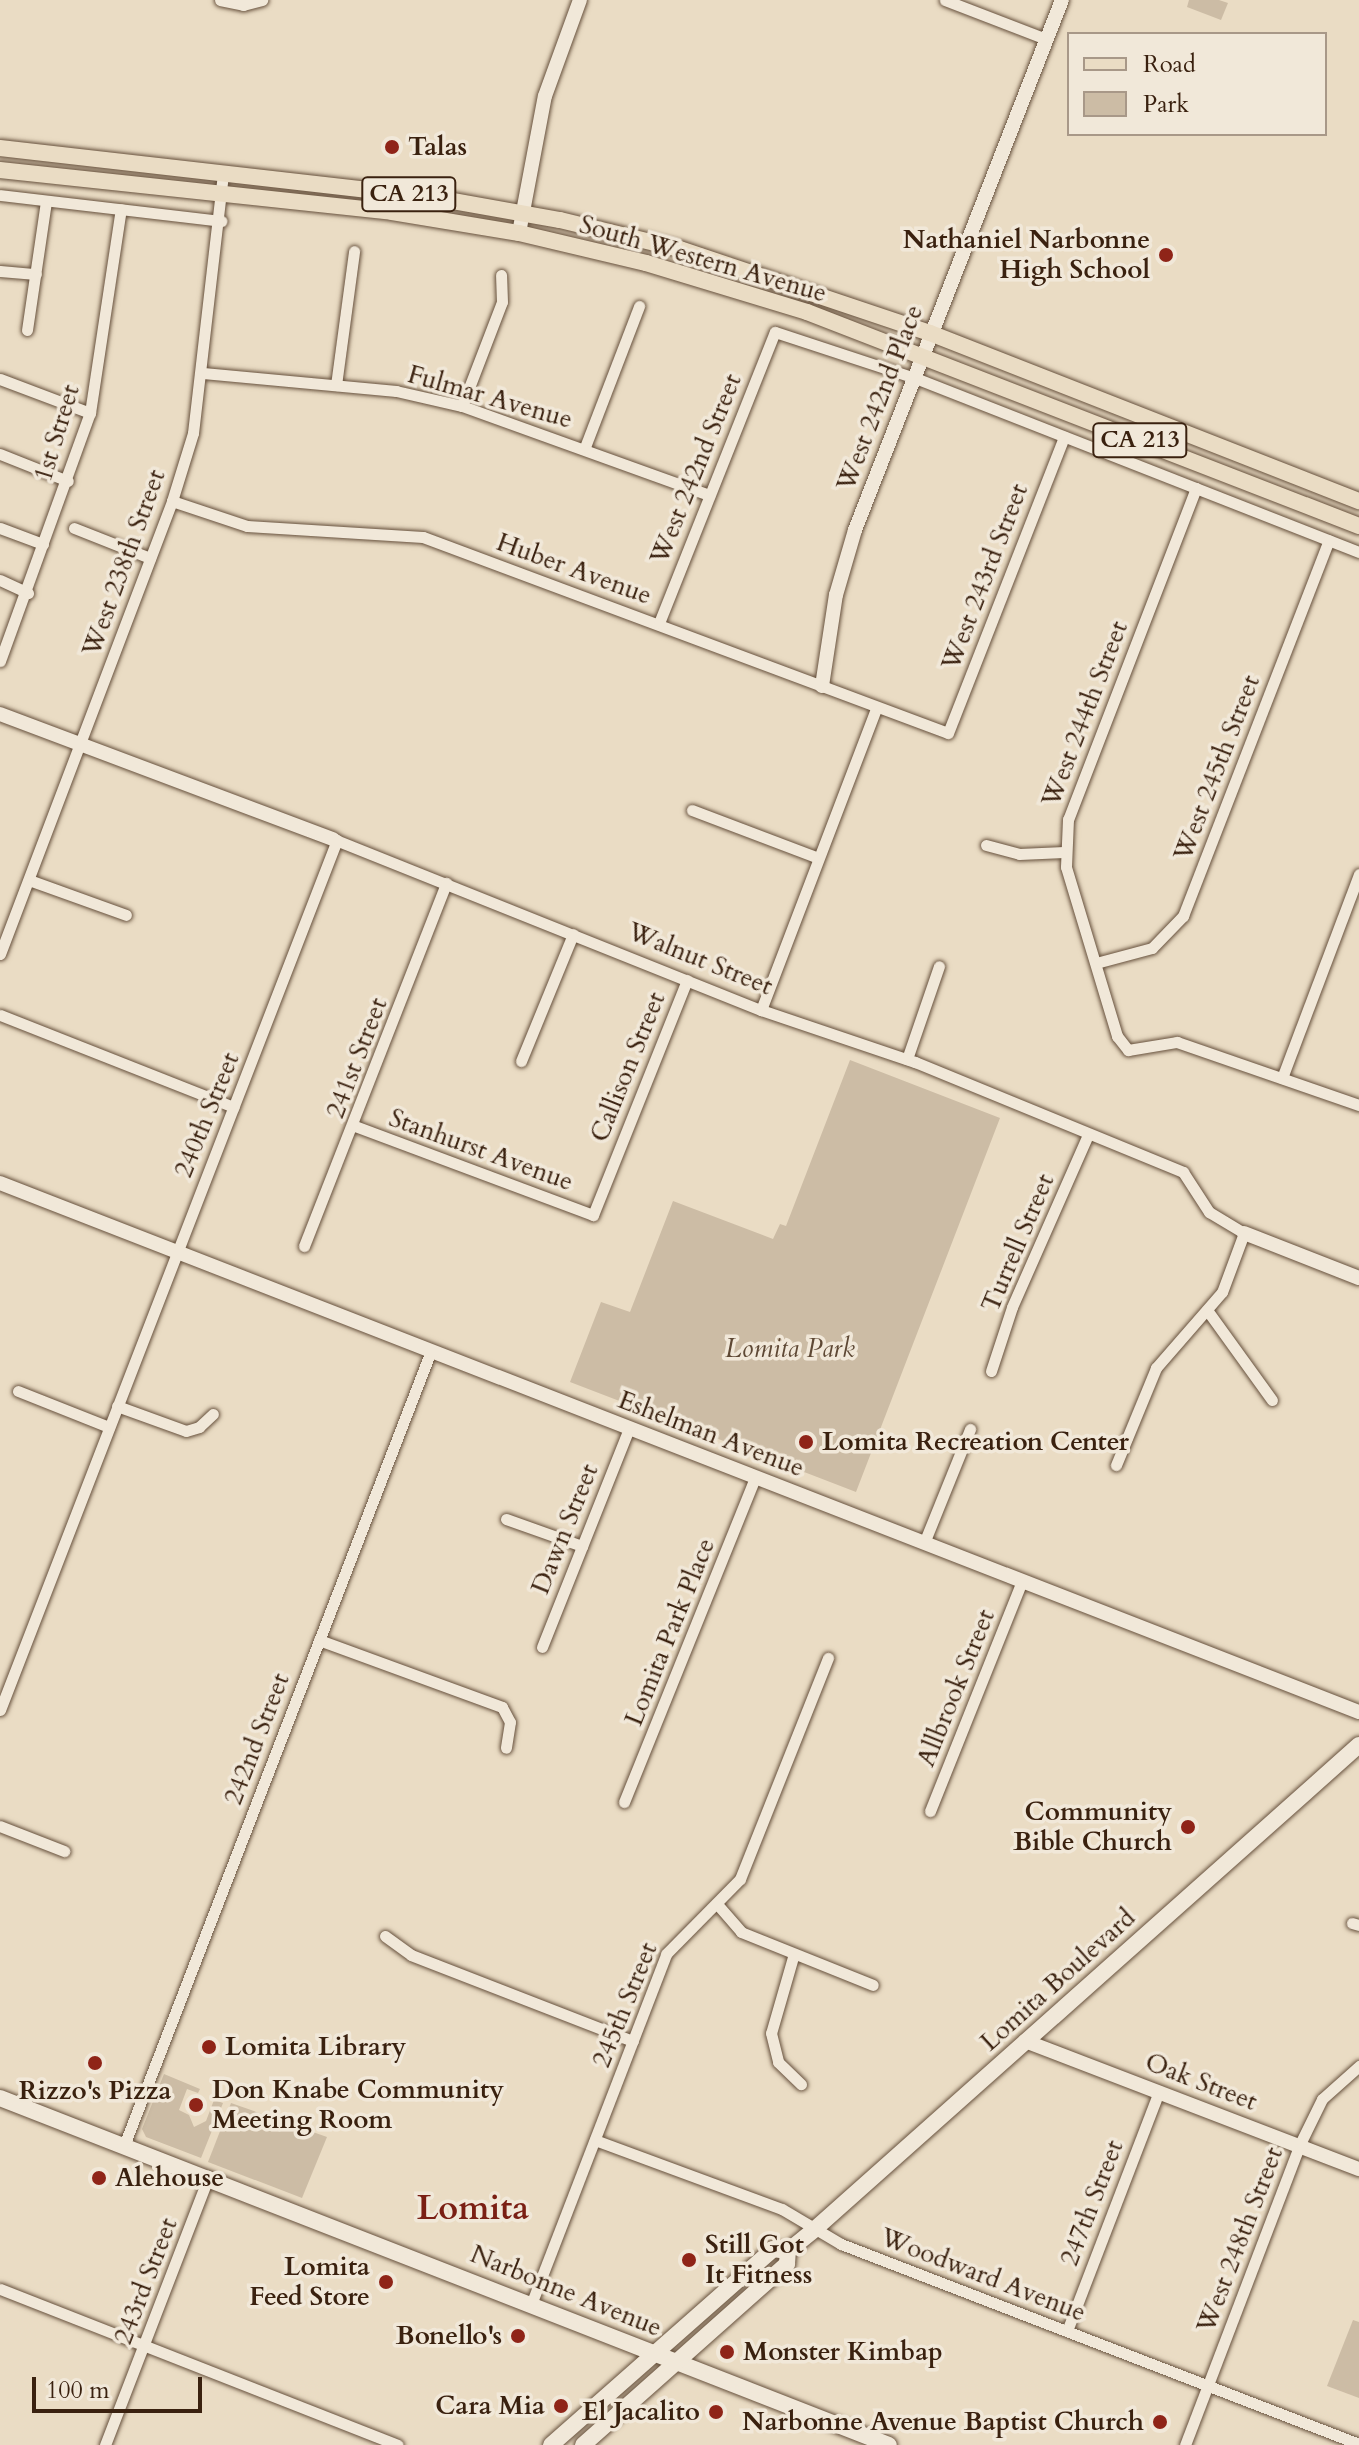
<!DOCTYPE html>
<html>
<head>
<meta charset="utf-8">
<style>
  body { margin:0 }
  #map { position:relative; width:1359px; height:2445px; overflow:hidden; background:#eadcc4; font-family:Cardo,serif }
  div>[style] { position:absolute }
  .green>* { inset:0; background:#ccbca5 }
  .roads { filter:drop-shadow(0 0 2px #66503c) drop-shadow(0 0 2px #66503c) }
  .minor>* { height:11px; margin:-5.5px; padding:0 5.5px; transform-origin:5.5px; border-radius:5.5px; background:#f1e8d9 }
  .tertiary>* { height:14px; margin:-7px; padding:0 7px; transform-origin:7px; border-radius:7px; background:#f1e8d9 }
  .secondary>* { height:16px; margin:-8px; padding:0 8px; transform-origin:8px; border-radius:8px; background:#f1e8d9 }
  .primary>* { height:16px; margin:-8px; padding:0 8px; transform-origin:8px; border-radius:8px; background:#eadcc4 }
  .dots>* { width:22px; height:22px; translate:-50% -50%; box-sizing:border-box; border:4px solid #f1e8d9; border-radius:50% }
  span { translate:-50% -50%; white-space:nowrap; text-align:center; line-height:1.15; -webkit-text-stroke:7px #f1e8d9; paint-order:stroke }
  .shield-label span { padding:2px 6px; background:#f1e8d9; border:2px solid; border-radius:6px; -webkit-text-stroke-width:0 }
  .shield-label { font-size:24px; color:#3a210f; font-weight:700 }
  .poi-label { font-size:26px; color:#3a210f; font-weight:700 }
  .left { translate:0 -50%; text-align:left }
  .right { translate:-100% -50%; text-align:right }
  .street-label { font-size:26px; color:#3a210f }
  .park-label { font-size:26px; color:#5e4834; font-style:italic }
  .district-label { font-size:34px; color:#7a1f14; font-weight:700 }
  .legend { position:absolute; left:1067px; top:32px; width:260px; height:104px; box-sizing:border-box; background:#f1e8d9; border:2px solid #a89888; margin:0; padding:10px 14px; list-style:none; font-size:24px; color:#3a210f }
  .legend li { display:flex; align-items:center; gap:16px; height:40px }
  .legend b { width:40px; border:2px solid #a89888 }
  .scale { position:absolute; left:32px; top:2377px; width:170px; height:36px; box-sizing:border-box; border:4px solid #3a210f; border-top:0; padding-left:10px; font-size:24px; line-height:28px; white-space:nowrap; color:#3a210f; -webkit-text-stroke:6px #f1e8d9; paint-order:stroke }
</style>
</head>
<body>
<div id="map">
  <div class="green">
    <i style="clip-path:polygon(1189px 0,1219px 0,1228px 3px,1221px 20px,1187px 7px)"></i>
    <i style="clip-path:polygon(850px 1060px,1000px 1118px,856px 1492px,570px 1382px,601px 1302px,630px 1312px,673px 1201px,773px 1239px,780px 1224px,786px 1226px)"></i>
    <i style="clip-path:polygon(164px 2074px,200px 2089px,198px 2093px,187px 2089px,179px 2110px,189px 2115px,194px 2127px,206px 2121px,214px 2100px,223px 2103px,201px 2158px,146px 2137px,142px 2129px)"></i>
    <i style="clip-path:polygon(231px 2103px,327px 2137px,302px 2198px,208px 2162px)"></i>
    <i style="clip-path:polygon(1353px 2320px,1359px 2322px,1359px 2398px,1327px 2386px)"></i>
  </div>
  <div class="roads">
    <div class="minor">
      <i style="left:220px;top:0;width:24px;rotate:12deg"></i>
      <i style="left:243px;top:5px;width:20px;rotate:-15deg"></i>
      <i style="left:945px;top:0;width:108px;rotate:21.1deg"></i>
      <i style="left:0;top:195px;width:223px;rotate:6.7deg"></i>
      <i style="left:0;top:271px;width:36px;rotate:5deg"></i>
      <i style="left:27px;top:330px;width:129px;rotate:-81.6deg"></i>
      <i style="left:203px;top:373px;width:194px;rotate:5.3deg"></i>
      <i style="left:396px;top:391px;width:68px;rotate:12.8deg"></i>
      <i style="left:462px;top:406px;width:263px;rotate:19.8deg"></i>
      <i style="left:0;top:379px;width:96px;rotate:20.7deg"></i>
      <i style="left:336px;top:385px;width:135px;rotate:-82.3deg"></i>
      <i style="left:462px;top:406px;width:111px;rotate:-69deg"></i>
      <i style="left:502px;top:302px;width:27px;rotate:-92deg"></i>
      <i style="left:585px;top:447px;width:151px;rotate:-69deg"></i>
      <i style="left:0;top:454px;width:73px;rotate:21.7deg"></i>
      <i style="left:1196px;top:488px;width:355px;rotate:111.1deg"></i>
      <i style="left:1068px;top:819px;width:48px;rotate:92.4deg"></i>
      <i style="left:1066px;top:867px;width:177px;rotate:73.2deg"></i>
      <i style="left:1117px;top:1036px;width:18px;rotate:52deg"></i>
      <i style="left:1128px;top:1050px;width:50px;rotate:-9.3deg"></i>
      <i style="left:1177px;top:1042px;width:193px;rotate:19.1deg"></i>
      <i style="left:172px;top:501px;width:79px;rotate:18.4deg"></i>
      <i style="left:247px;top:526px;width:176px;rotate:3.6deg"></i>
      <i style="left:423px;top:537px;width:560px;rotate:20.47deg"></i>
      <i style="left:948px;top:733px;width:318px;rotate:-68.6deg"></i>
      <i style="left:0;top:528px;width:46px;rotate:20.4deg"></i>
      <i style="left:74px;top:528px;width:82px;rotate:21.5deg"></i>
      <i style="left:0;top:580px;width:31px;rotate:25deg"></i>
      <i style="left:659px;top:623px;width:313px;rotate:-68.3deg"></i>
      <i style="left:775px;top:332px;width:147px;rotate:18.2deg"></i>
      <i style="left:915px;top:378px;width:477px;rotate:21.4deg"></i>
      <i style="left:0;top:661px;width:264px;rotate:-70.1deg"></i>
      <i style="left:90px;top:413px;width:206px;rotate:-81.4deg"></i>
      <i style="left:692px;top:810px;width:133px;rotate:20.8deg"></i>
      <i style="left:333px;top:839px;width:461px;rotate:21.8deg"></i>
      <i style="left:761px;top:1010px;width:163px;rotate:18.7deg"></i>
      <i style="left:915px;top:1062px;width:290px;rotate:22.3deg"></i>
      <i style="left:1183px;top:1172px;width:48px;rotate:57deg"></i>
      <i style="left:1209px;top:1212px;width:41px;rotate:31deg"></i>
      <i style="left:1244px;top:1233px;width:63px;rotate:110.4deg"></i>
      <i style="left:1222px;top:1292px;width:101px;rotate:131deg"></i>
      <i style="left:1156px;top:1368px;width:105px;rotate:112.4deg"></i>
      <i style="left:986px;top:845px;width:34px;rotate:15deg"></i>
      <i style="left:1019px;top:854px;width:45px;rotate:-2.5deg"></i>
      <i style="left:29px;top:880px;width:103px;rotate:19.8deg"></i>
      <i style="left:0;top:954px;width:485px;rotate:-69.2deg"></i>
      <i style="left:172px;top:501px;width:71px;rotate:-72.8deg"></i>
      <i style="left:193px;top:433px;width:263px;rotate:-83.4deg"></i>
      <i style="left:1096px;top:963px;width:58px;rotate:-15deg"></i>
      <i style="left:1152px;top:948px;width:45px;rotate:-45.9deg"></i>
      <i style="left:1183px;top:916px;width:403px;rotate:-68.8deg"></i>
      <i style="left:761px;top:1010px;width:324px;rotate:-69.1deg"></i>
      <i style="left:0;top:1015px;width:251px;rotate:21.5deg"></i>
      <i style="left:907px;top:1059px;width:98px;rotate:-71deg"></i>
      <i style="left:521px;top:1061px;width:137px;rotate:-67.7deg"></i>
      <i style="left:1282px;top:1078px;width:218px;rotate:-69.3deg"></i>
      <i style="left:355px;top:1126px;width:254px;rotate:20.5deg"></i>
      <i style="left:593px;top:1215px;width:253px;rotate:-68.2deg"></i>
      <i style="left:304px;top:1246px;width:390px;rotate:-68.6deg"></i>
      <i style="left:1207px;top:1310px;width:111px;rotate:54.2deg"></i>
      <i style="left:991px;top:1371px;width:67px;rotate:-71.8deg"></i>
      <i style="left:1012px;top:1307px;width:188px;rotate:-66.2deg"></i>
      <i style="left:18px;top:1391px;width:98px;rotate:21.6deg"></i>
      <i style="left:117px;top:1406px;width:73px;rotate:19.9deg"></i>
      <i style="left:186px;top:1431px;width:14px;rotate:-17deg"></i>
      <i style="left:199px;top:1427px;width:19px;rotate:-43deg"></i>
      <i style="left:506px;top:1519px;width:81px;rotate:19.6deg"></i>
      <i style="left:924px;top:1543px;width:123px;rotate:-68deg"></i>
      <i style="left:319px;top:1640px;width:195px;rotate:20.1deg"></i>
      <i style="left:502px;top:1707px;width:17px;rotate:62deg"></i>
      <i style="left:510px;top:1722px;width:26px;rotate:99deg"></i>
      <i style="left:542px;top:1647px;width:236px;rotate:-68.3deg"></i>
      <i style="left:0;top:1710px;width:933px;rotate:-68.83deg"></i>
      <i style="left:624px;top:1802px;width:350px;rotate:-68deg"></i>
      <i style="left:930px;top:1811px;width:248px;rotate:-68.2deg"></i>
      <i style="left:0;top:1826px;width:69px;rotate:21.3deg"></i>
      <i style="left:717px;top:1904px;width:37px;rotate:49deg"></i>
      <i style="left:741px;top:1932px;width:142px;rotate:21.9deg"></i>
      <i style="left:1352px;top:1923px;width:7px;rotate:16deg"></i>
      <i style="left:385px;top:1936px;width:32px;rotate:36deg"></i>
      <i style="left:411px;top:1955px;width:238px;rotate:21.2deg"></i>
      <i style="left:793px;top:1957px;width:79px;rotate:106.1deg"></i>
      <i style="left:771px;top:2033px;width:30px;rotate:76deg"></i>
      <i style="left:778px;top:2062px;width:32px;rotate:44deg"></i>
      <i style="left:595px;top:2140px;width:199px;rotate:20.3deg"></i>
      <i style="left:782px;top:2209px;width:69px;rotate:30.7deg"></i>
      <i style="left:841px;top:2244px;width:555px;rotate:21.11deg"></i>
      <i style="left:125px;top:2143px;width:849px;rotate:-68.88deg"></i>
      <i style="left:0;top:2289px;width:427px;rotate:21.4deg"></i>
      <i style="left:532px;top:2302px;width:373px;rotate:-68.9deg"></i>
      <i style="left:666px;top:1954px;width:105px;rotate:-45.4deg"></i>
      <i style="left:740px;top:1879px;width:238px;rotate:-68.3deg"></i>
      <i style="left:1067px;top:2331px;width:257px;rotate:-69deg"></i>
      <i style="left:105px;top:2445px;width:288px;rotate:-68.9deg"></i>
      <i style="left:1185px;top:2445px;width:320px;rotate:-69.1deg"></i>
      <i style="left:1299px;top:2146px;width:52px;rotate:-63.9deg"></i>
      <i style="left:1322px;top:2099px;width:50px;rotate:-41.7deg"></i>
    </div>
    <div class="tertiary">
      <i style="left:519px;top:233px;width:139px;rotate:-79.3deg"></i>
      <i style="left:545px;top:96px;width:102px;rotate:-70deg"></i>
      <i style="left:822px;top:686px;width:92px;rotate:-81.3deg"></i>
      <i style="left:836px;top:595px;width:68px;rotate:-73.7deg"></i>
      <i style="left:855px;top:530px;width:569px;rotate:-68.67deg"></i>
      <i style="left:0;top:714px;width:356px;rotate:20.6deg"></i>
      <i style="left:0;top:1183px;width:1458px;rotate:21.27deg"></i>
      <i style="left:1244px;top:1233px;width:123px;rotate:21.4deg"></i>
      <i style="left:1025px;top:2041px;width:358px;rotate:21deg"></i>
    </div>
    <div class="secondary">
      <i style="left:0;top:2098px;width:954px;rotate:21.32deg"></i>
      <i style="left:551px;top:2445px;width:296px;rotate:-41.4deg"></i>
      <i style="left:773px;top:2249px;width:15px;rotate:8deg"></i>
      <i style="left:788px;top:2251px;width:35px;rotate:-39deg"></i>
      <i style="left:815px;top:2229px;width:728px;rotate:-41.66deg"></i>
      <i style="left:583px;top:2445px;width:273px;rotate:-41.6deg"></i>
      <i style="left:787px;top:2264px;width:13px;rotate:-86deg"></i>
    </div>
    <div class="primary">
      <i style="left:0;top:148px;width:439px;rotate:6.5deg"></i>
      <i style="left:436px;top:198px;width:126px;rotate:10.1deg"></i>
      <i style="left:560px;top:220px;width:123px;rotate:13.6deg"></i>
      <i style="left:680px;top:249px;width:264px;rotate:18.6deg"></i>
      <i style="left:930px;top:333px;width:461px;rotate:21.4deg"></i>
      <i style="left:0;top:170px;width:394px;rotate:6.1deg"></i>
      <i style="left:392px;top:212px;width:129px;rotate:9.4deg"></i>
      <i style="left:519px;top:233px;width:130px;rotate:13.3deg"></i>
      <i style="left:646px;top:263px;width:168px;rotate:16.9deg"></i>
      <i style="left:807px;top:312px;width:592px;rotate:21.19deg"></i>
    </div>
  </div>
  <div class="dots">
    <i style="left:392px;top:147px;background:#8f2418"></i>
    <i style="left:1166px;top:255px;background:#8f2418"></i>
    <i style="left:806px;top:1442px;background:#8f2418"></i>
    <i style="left:1188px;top:1827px;background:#8f2418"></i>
    <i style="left:209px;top:2047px;background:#8f2418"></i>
    <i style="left:95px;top:2063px;background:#8f2418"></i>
    <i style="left:196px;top:2105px;background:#8f2418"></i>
    <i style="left:99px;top:2178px;background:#8f2418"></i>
    <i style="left:689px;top:2260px;background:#8f2418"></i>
    <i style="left:386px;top:2282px;background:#8f2418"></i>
    <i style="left:518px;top:2336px;background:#8f2418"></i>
    <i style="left:727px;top:2352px;background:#8f2418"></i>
    <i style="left:561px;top:2406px;background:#8f2418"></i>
    <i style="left:716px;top:2412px;background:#8f2418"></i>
    <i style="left:1160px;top:2422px;background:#8f2418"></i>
  </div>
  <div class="shield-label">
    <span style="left:409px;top:194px">CA 213</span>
    <span style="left:1140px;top:440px">CA 213</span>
  </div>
  <div class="poi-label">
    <span class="left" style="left:408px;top:147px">Talas</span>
    <span class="right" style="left:1150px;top:255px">Nathaniel Narbonne<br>High School</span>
    <span class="left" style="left:822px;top:1442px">Lomita Recreation Center</span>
    <span class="right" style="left:1172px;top:1827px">Community<br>Bible Church</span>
    <span class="left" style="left:225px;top:2047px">Lomita Library</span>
    <span class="left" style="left:212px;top:2105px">Don Knabe Community<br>Meeting Room</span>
    <span style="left:95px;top:2091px">Rizzo's Pizza</span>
    <span class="left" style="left:115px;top:2178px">Alehouse</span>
    <span class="left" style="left:705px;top:2260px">Still Got<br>It Fitness</span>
    <span class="right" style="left:370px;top:2282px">Lomita<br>Feed Store</span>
    <span class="right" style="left:502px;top:2336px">Bonello's</span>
    <span class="left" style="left:743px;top:2352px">Monster Kimbap</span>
    <span class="right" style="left:545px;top:2406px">Cara Mia</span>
    <span class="right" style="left:700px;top:2412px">El Jacalito</span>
    <span class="right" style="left:1144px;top:2422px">Narbonne Avenue Baptist Church</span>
  </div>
  <div class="street-label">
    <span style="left:703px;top:259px;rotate:16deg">South Western Avenue</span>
    <span style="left:490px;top:397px;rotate:16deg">Fulmar Avenue</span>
    <span style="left:880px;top:398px;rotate:-69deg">West 242nd Place</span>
    <span style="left:57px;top:433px;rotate:-73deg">1st Street</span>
    <span style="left:696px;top:469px;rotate:-68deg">West 242nd Street</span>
    <span style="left:124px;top:563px;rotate:-70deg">West 238th Street</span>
    <span style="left:574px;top:569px;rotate:20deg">Huber Avenue</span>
    <span style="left:985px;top:577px;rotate:-69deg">West 243rd Street</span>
    <span style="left:1085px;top:714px;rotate:-69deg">West 244th Street</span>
    <span style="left:1217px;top:768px;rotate:-69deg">West 245th Street</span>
    <span style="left:700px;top:959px;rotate:22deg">Walnut Street</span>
    <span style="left:357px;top:1058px;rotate:-69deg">241st Street</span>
    <span style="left:628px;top:1067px;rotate:-68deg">Callison Street</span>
    <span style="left:207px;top:1115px;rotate:-68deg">240th Street</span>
    <span style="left:481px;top:1150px;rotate:20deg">Stanhurst Avenue</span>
    <span style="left:1018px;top:1243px;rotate:-67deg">Turrell Street</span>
    <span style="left:711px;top:1434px;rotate:21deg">Eshelman Avenue</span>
    <span style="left:565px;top:1529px;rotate:-68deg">Dawn Street</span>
    <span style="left:670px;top:1632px;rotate:-68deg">Lomita Park Place</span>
    <span style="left:956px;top:1688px;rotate:-68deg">Allbrook Street</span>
    <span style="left:257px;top:1739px;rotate:-69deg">242nd Street</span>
    <span style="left:1058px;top:1980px;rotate:-42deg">Lomita Boulevard</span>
    <span style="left:625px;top:2005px;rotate:-68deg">245th Street</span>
    <span style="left:1201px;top:2082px;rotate:21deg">Oak Street</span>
    <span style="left:1092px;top:2203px;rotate:-69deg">247th Street</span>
    <span style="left:1240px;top:2240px;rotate:-69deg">West 248th Street</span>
    <span style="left:983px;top:2275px;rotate:21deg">Woodward Avenue</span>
    <span style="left:146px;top:2281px;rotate:-69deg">243rd Street</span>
    <span style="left:566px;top:2291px;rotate:22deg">Narbonne Avenue</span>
  </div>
  <div class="park-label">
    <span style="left:790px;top:1349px">Lomita Park</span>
  </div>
  <div class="district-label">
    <span style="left:473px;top:2209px">Lomita</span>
  </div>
  <ul class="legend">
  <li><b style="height:10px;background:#eadcc4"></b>Road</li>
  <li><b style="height:22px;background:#ccbca5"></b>Park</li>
  </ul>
  <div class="scale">100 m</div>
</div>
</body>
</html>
